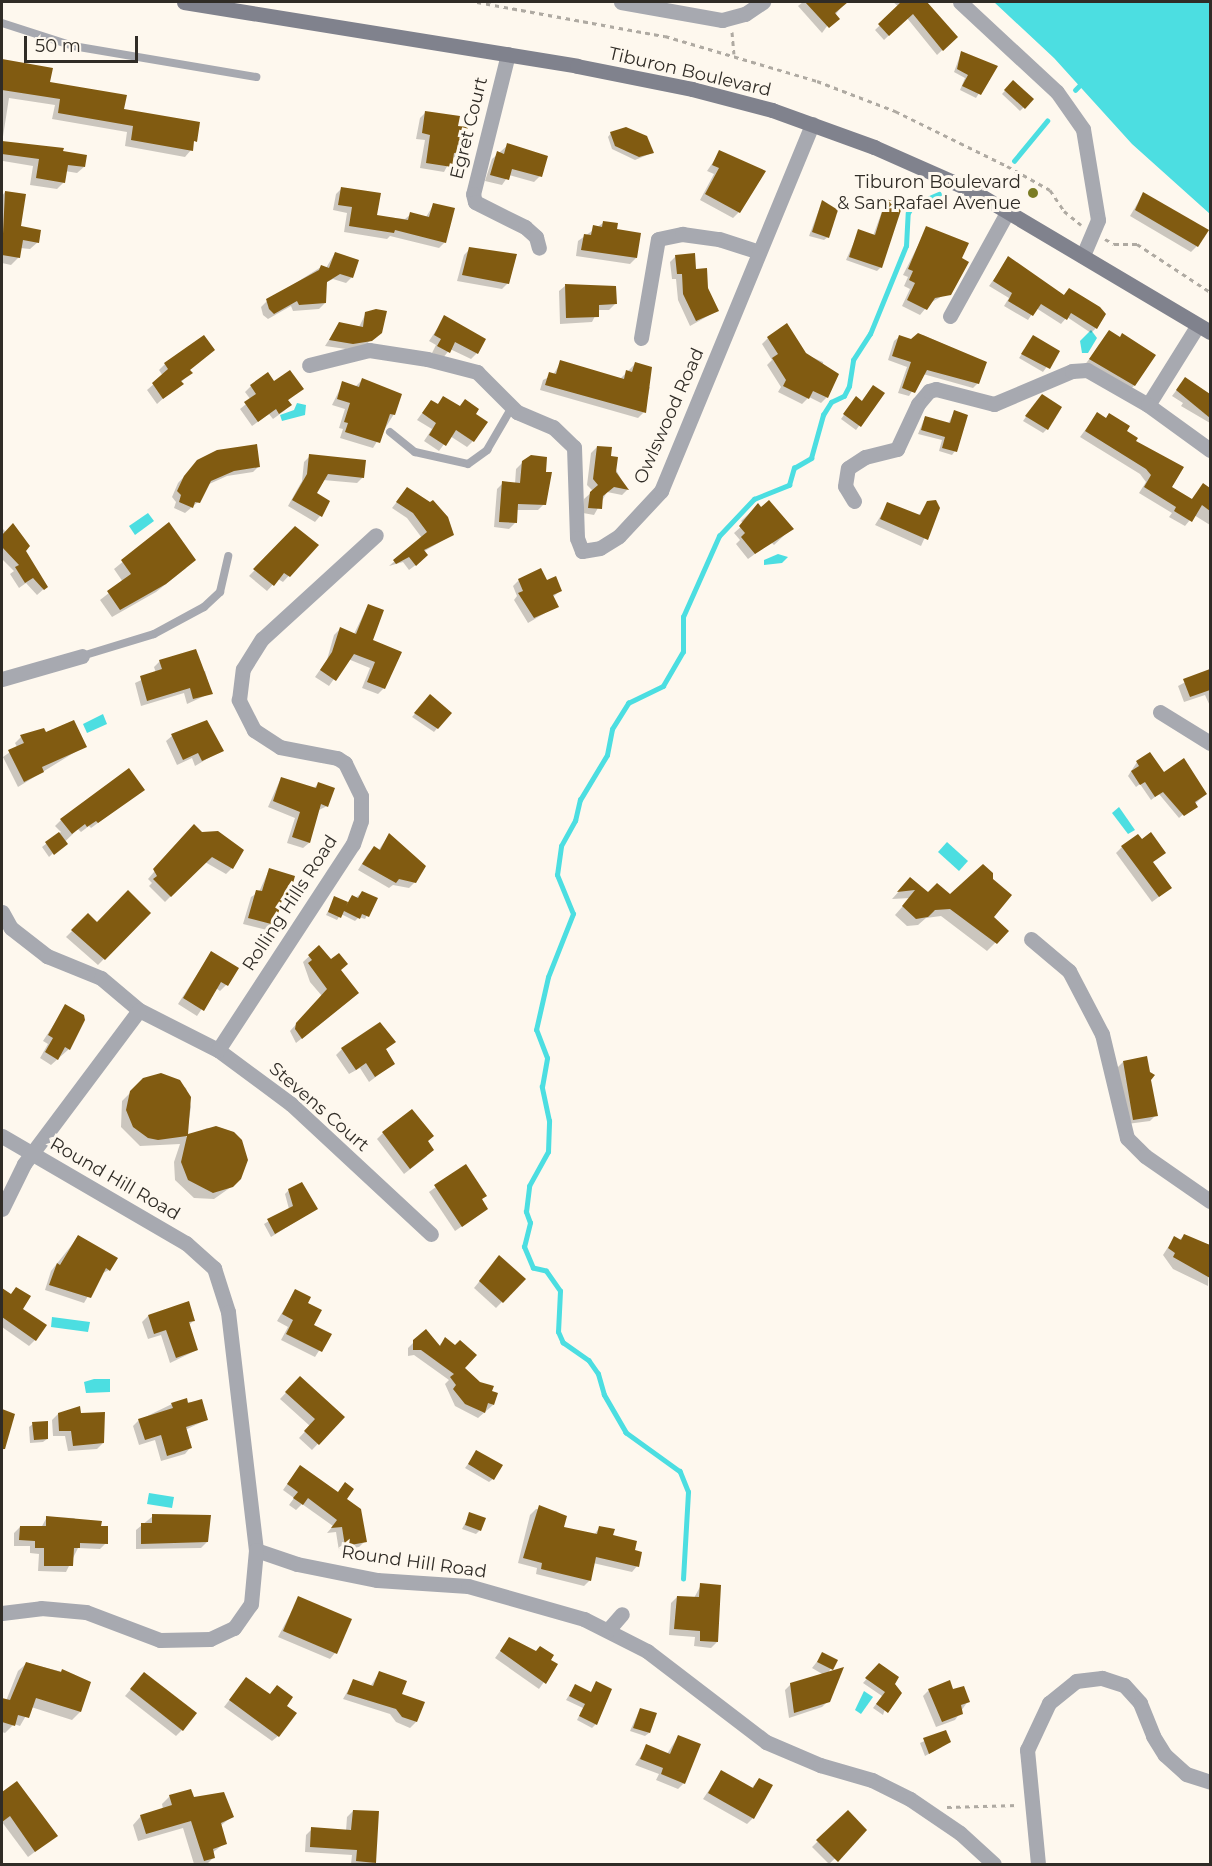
<!DOCTYPE html>
<html>
<head>
<meta charset="utf-8">
<style>
  body { margin:0 }
  #map { position:relative; width:1212px; height:1866px; overflow:hidden; background:#fef8ee; font-family:Montserrat,sans-serif }
  div>[style] { position:absolute }
  .water>* { inset:0; background:#4cdee1 }
  .shadow>* { inset:0; background:#0003 }
  .stream>* { height:4.5px; margin:-2.25px; padding:0 2.25px; transform-origin:2.25px; border-radius:2.25px; background:#4cdee1 }
  .building>* { inset:0; background:#815b11 }
  .path>* { height:3px; margin-top:-1.5px; transform-origin:0; background:repeating-linear-gradient(90deg,#afaaa2 0 4.5px,transparent 0 9px) }
  .service>* { height:8px; margin:-4px; padding:0 4px; transform-origin:4px; border-radius:4px; background:#a7a9b0 }
  .minor>* { height:15px; margin:-7.5px; padding:0 7.5px; transform-origin:7.5px; border-radius:7.5px; background:#a7a9b0 }
  .tertiary>* { height:15px; margin:-7.5px; padding:0 7.5px; transform-origin:7.5px; border-radius:7.5px; background:#a7a9b0 }
  .secondary>* { height:15px; margin:-7.5px; padding:0 7.5px; transform-origin:7.5px; border-radius:7.5px; background:#80828d }
  .dots>* { width:16px; height:16px; translate:-50% -50%; box-sizing:border-box; border:3px solid #fef8ee; border-radius:50% }
  span { translate:-50% -50%; white-space:nowrap; text-align:center; line-height:1.15; -webkit-text-stroke:6px #fef8ee; paint-order:stroke }
  .street-label { font-size:18px; color:#302c26 }
  .poi-label { font-size:18px; color:#302c26 }
  .right { translate:-100% -50%; text-align:right }
  .frame { position:absolute; inset:0; border:3px solid #302c26; pointer-events:none }
  .scale { position:absolute; left:24px; top:36px; width:114px; height:27px; box-sizing:border-box; border:3px solid #302c26; border-top:0; padding-left:8px; font-size:18px; line-height:21px; white-space:nowrap; color:#302c26; -webkit-text-stroke:4px #fef8ee; paint-order:stroke }
</style>
</head>
<body>
<div id="map">
  <div class="water">
    <i style="clip-path:polygon(994px 2px,1210px 2px,1210px 214px,1132px 144px,1054px 58px)"></i>
    <i style="clip-path:polygon(1091px 330px,1097px 338px,1088px 353px,1082px 353px,1080px 341px)"></i>
    <i style="clip-path:polygon(297px 403px,306px 405px,305px 415px,282px 421px,280px 415px,294px 410px)"></i>
    <i style="clip-path:polygon(148px 513px,154px 521px,135px 535px,129px 526px)"></i>
    <i style="clip-path:polygon(778px 554px,788px 557px,782px 563px,764px 565px,764px 560px)"></i>
    <i style="clip-path:polygon(103px 714px,107px 724px,87px 733px,83px 724px)"></i>
    <i style="clip-path:polygon(1119px 807px,1135px 830px,1128px 834px,1112px 813px)"></i>
    <i style="clip-path:polygon(947px 842px,968px 861px,959px 871px,938px 852px)"></i>
    <i style="clip-path:polygon(52px 1317px,90px 1322px,88px 1332px,51px 1327px)"></i>
    <i style="clip-path:polygon(94px 1379px,110px 1379px,110px 1392px,86px 1393px,84px 1382px)"></i>
    <i style="clip-path:polygon(149px 1493px,174px 1497px,172px 1508px,147px 1504px)"></i>
    <i style="clip-path:polygon(864px 1691px,873px 1697px,861px 1714px,855px 1710px)"></i>
  </div>
  <div class="shadow">
    <i style="clip-path:polygon(803px 2px,845px 2px,822px 33px,798px 6px)"></i>
    <i style="clip-path:polygon(893px 2px,925px 2px,956px 37px,937px 55px,907px 18px,884px 40px,875px 30px,899px 7px)"></i>
    <i style="clip-path:polygon(961px 53px,996px 66px,976px 98px,960px 90px,965px 78px,954px 72px)"></i>
    <i style="clip-path:polygon(2px 61px,51px 69px,49px 83px,123px 110px,191px 150px,185px 157px,125px 146px,127px 132px,52px 119px,55px 105px,9px 98px,2px 143px,61px 153px,84px 167px,77px 173px,65px 171px,64px 182px,57px 189px,30px 185px,33px 166px,3px 161px,2px 170px)"></i>
    <i style="clip-path:polygon(1013px 82px,1032px 99px,1020px 111px,1002px 94px)"></i>
    <i style="clip-path:polygon(426px 112px,456px 127px,462px 153px,451px 159px,444px 172px,420px 168px,425px 140px,416px 139px,420px 118px)"></i>
    <i style="clip-path:polygon(611px 133px,652px 153px,635px 160px,612px 149px,608px 137px)"></i>
    <i style="clip-path:polygon(508px 145px,540px 176px,534px 182px,509px 175px,502px 185px,485px 181px,492px 159px)"></i>
    <i style="clip-path:polygon(720px 152px,739px 212px,733px 218px,700px 200px,714px 174px,707px 171px)"></i>
    <i style="clip-path:polygon(342px 188px,376px 216px,405px 219px,411px 214px,426px 217px,434px 204px,445px 242px,439px 248px,390px 236px,387px 239px,344px 232px,347px 213px,333px 210px,336px 194px)"></i>
    <i style="clip-path:polygon(5px 192px,19px 227px,38px 242px,30px 249px,20px 248px,19px 257px,11px 265px,2px 263px,2px 196px)"></i>
    <i style="clip-path:polygon(1143px 194px,1197px 246px,1191px 252px,1130px 216px)"></i>
    <i style="clip-path:polygon(886px 200px,881px 267px,877px 271px,846px 260px,859px 231px,873px 236px)"></i>
    <i style="clip-path:polygon(822px 202px,828px 237px,824px 240px,809px 236px)"></i>
    <i style="clip-path:polygon(603px 223px,615px 231px,636px 258px,630px 264px,576px 256px,578px 241px)"></i>
    <i style="clip-path:polygon(927px 228px,948px 293px,930px 303px,920px 315px,902px 306px,910px 289px,904px 286px,908px 277px,903px 275px)"></i>
    <i style="clip-path:polygon(470px 249px,508px 283px,502px 289px,457px 281px,464px 255px)"></i>
    <i style="clip-path:polygon(335px 253px,352px 277px,346px 283px,333px 279px,325px 283px,325px 303px,319px 309px,293px 311px,291px 306px,268px 319px,263px 315px,261px 307px,267px 301px,321px 267px,326px 268px)"></i>
    <i style="clip-path:polygon(676px 256px,695px 271px,717px 311px,690px 326px,678px 300px,676px 279px,672px 279px,670px 262px)"></i>
    <i style="clip-path:polygon(1009px 258px,1063px 296px,1069px 289px,1096px 328px,1091px 333px,1067px 317px,1061px 324px,1036px 308px,1028px 320px,1004px 306px,1009px 298px,989px 286px)"></i>
    <i style="clip-path:polygon(565px 286px,615px 304px,609px 310px,598px 310px,592px 322px,560px 324px,559px 291px)"></i>
    <i style="clip-path:polygon(366px 313px,371px 340px,364px 346px,346px 349px,325px 346px,339px 324px,359px 327px)"></i>
    <i style="clip-path:polygon(445px 317px,477px 353px,471px 359px,450px 349px,443px 358px,432px 353px,436px 345px,429px 341px)"></i>
    <i style="clip-path:polygon(1109px 332px,1134px 386px,1128px 391px,1084px 366px)"></i>
    <i style="clip-path:polygon(923px 335px,957px 350px,978px 383px,973px 388px,923px 374px,909px 396px,898px 393px,907px 367px,888px 360px,894px 341px,899px 337px,911px 340px)"></i>
    <i style="clip-path:polygon(1033px 337px,1058px 351px,1043px 372px,1019px 358px)"></i>
    <i style="clip-path:polygon(768px 338px,823px 362px,827px 397px,821px 403px,809px 397px,802px 404px,778px 392px,781px 387px,767px 365px,772px 360px,762px 344px)"></i>
    <i style="clip-path:polygon(561px 362px,620px 379px,635px 364px,645px 386px,650px 387px,644px 412px,638px 418px,540px 390px,543px 380px,553px 375px)"></i>
    <i style="clip-path:polygon(165px 364px,191px 373px,157px 404px,147px 390px,163px 376px,159px 370px)"></i>
    <i style="clip-path:polygon(1185px 379px,1210px 394px,1210px 423px,1181px 406px,1183px 403px,1172px 396px)"></i>
    <i style="clip-path:polygon(362px 380px,394px 414px,373px 448px,340px 438px,343px 429px,339px 428px,345px 409px,332px 405px,343px 383px,355px 387px)"></i>
    <i style="clip-path:polygon(274px 383px,302px 389px,287px 401px,290px 405px,284px 411px,273px 419px,269px 414px,252px 426px,240px 409px,251px 400px,245px 392px,251px 386px)"></i>
    <i style="clip-path:polygon(870px 390px,883px 393px,856px 430px,841px 419px,853px 402px,861px 402px)"></i>
    <i style="clip-path:polygon(443px 398px,459px 407px,465px 401px,474px 414px,473px 441px,467px 447px,450px 436px,439px 451px,424px 441px,432px 429px,417px 420px,431px 401px,437px 405px)"></i>
    <i style="clip-path:polygon(1038px 400px,1047px 429px,1043px 433px,1023px 421px)"></i>
    <i style="clip-path:polygon(954px 412px,955px 451px,952px 455px,939px 451px,942px 440px,918px 434px,925px 417px,948px 424px)"></i>
    <i style="clip-path:polygon(1097px 414px,1125px 431px,1170px 487px,1191px 500px,1203px 485px,1210px 489px,1210px 525px,1194px 515px,1185px 526px,1169px 517px,1172px 513px,1139px 493px,1146px 482px,1140px 474px,1080px 437px)"></i>
    <i style="clip-path:polygon(597px 447px,609px 457px,627px 490px,622px 495px,607px 492px,594px 515px,583px 513px,584px 499px,593px 491px,587px 485px,591px 453px)"></i>
    <i style="clip-path:polygon(310px 456px,363px 477px,357px 483px,323px 480px,315px 494px,320px 516px,315px 522px,288px 506px,302px 481px,304px 462px)"></i>
    <i style="clip-path:polygon(198px 462px,259px 466px,253px 472px,227px 476px,207px 485px,198px 502px,185px 513px,174px 508px,176px 502px,172px 497px,178px 483px)"></i>
    <i style="clip-path:polygon(523px 462px,544px 504px,538px 510px,516px 510px,515px 523px,509px 529px,494px 527px,497px 489px,503px 483px,515px 484px,516px 469px)"></i>
    <i style="clip-path:polygon(407px 489px,430px 504px,452px 535px,423px 552px,421px 561px,409px 570px,403px 562px,389px 566px,422px 538px,407px 518px,392px 508px)"></i>
    <i style="clip-path:polygon(928px 503px,938px 508px,921px 546px,875px 525px,888px 504px,918px 516px)"></i>
    <i style="clip-path:polygon(758px 505px,792px 528px,774px 545px,771px 542px,748px 559px,736px 544px,740px 540px,734px 533px,744px 524px,741px 521px)"></i>
    <i style="clip-path:polygon(169px 524px,186px 568px,156px 592px,112px 617px,100px 600px,123px 582px,114px 569px)"></i>
    <i style="clip-path:polygon(2px 528px,24px 551px,46px 587px,37px 595px,26px 583px,19px 588px,10px 574px,14px 571px,2px 559px)"></i>
    <i style="clip-path:polygon(296px 528px,317px 545px,283px 582px,278px 579px,267px 591px,249px 576px)"></i>
    <i style="clip-path:polygon(519px 580px,546px 582px,560px 591px,553px 597px,557px 606px,528px 623px,514px 600px,517px 596px,513px 586px)"></i>
    <i style="clip-path:polygon(368px 605px,371px 641px,384px 688px,378px 694px,362px 688px,370px 668px,348px 659px,329px 686px,315px 677px,327px 660px,334px 635px,340px 629px,354px 634px)"></i>
    <i style="clip-path:polygon(160px 661px,205px 671px,211px 693px,187px 704px,184px 693px,141px 706px,135px 683px,156px 673px,154px 667px)"></i>
    <i style="clip-path:polygon(1210px 669px,1210px 706px,1205px 695px,1184px 702px,1178px 686px)"></i>
    <i style="clip-path:polygon(427px 700px,450px 713px,434px 732px,412px 717px)"></i>
    <i style="clip-path:polygon(45px 734px,85px 746px,18px 787px,3px 757px,17px 747px,15px 743px,21px 737px)"></i>
    <i style="clip-path:polygon(172px 736px,222px 750px,195px 766px,192px 758px,177px 765px,166px 741px)"></i>
    <i style="clip-path:polygon(1137px 762px,1163px 774px,1206px 794px,1179px 818px,1159px 794px,1151px 800px,1140px 784px,1136px 787px,1128px 776px)"></i>
    <i style="clip-path:polygon(281px 778px,313px 789px,318px 784px,327px 806px,317px 811px,309px 843px,303px 848px,287px 843px,295px 818px,268px 807px)"></i>
    <i style="clip-path:polygon(143px 790px,91px 828px,89px 826px,81px 832px,78px 829px,49px 857px,42px 847px,61px 832px,55px 826px,61px 820px)"></i>
    <i style="clip-path:polygon(188px 832px,232px 868px,226px 874px,205px 862px,165px 902px,149px 886px,152px 883px,148px 879px)"></i>
    <i style="clip-path:polygon(389px 835px,415px 882px,409px 888px,393px 885px,389px 888px,358px 870px,368px 854px,374px 848px,378px 851px)"></i>
    <i style="clip-path:polygon(1122px 847px,1152px 863px,1164px 893px,1152px 902px,1116px 853px)"></i>
    <i style="clip-path:polygon(269px 870px,288px 897px,279px 903px,273px 924px,267px 930px,243px 924px,251px 897px,259px 892px)"></i>
    <i style="clip-path:polygon(910px 879px,928px 894px,950px 896px,992px 918px,1007px 931px,987px 951px,941px 916px,926px 918px,918px 925px,907px 926px,895px 915px,910px 898px,892px 899px)"></i>
    <i style="clip-path:polygon(362px 893px,376px 899px,365px 919px,359px 917px,355px 921px,341px 914px,337px 920px,326px 915px,335px 898px,347px 904px)"></i>
    <i style="clip-path:polygon(149px 913px,98px 965px,66px 937px,88px 915px,97px 924px)"></i>
    <i style="clip-path:polygon(319px 947px,339px 971px,351px 999px,296px 1043px,290px 1031px,322px 996px,310px 982px,303px 962px)"></i>
    <i style="clip-path:polygon(211px 953px,237px 968px,226px 985px,220px 991px,216px 988px,197px 1016px,178px 1004px)"></i>
    <i style="clip-path:polygon(66px 1006px,69px 1049px,51px 1065px,40px 1058px,48px 1044px,43px 1041px)"></i>
    <i style="clip-path:polygon(394px 1042px,384px 1050px,393px 1064px,369px 1082px,360px 1068px,349px 1074px,336px 1055px,342px 1049px)"></i>
    <i style="clip-path:polygon(1123px 1062px,1150px 1079px,1156px 1115px,1150px 1121px,1127px 1124px,1117px 1068px)"></i>
    <i style="clip-path:polygon(170px 1077px,186px 1088px,191px 1107px,186px 1137px,207px 1128px,224px 1129px,231px 1187px,214px 1199px,194px 1198px,175px 1180px,174px 1162px,180px 1144px,140px 1146px,121px 1127px,122px 1101px,131px 1092px)"></i>
    <i style="clip-path:polygon(383px 1133px,426px 1142px,427px 1156px,404px 1174px,377px 1139px)"></i>
    <i style="clip-path:polygon(465px 1166px,481px 1200px,480px 1214px,455px 1231px,429px 1192px)"></i>
    <i style="clip-path:polygon(289px 1190px,316px 1209px,271px 1237px,264px 1224px,289px 1209px,285px 1194px)"></i>
    <i style="clip-path:polygon(79px 1236px,109px 1270px,101px 1274px,84px 1303px,45px 1290px,51px 1271px)"></i>
    <i style="clip-path:polygon(1184px 1236px,1210px 1245px,1208px 1286px,1173px 1269px,1163px 1255px,1174px 1238px,1179px 1240px)"></i>
    <i style="clip-path:polygon(499px 1257px,524px 1279px,496px 1308px,474px 1288px)"></i>
    <i style="clip-path:polygon(2px 1290px,20px 1309px,35px 1340px,29px 1346px,2px 1327px)"></i>
    <i style="clip-path:polygon(295px 1291px,306px 1303px,312px 1326px,329px 1335px,315px 1357px,281px 1340px,288px 1327px,277px 1321px)"></i>
    <i style="clip-path:polygon(148px 1316px,194px 1320px,189px 1325px,197px 1350px,170px 1363px,161px 1335px,148px 1339px,142px 1322px)"></i>
    <i style="clip-path:polygon(445px 1339px,462px 1368px,493px 1405px,478px 1418px,455px 1406px,445px 1384px,449px 1380px,414px 1355px,408px 1356px,408px 1348px,414px 1342px,439px 1346px)"></i>
    <i style="clip-path:polygon(294px 1384px,343px 1417px,312px 1450px,299px 1438px,310px 1426px,280px 1399px)"></i>
    <i style="clip-path:polygon(201px 1401px,206px 1420px,185px 1430px,190px 1448px,185px 1454px,161px 1461px,155px 1440px,139px 1445px,133px 1426px,139px 1420px,172px 1404px)"></i>
    <i style="clip-path:polygon(2px 1411px,13px 1415px,2px 1454px)"></i>
    <i style="clip-path:polygon(58px 1414px,103px 1443px,97px 1449px,68px 1451px,65px 1436px,53px 1436px,52px 1420px)"></i>
    <i style="clip-path:polygon(33px 1424px,47px 1439px,43px 1442px,30px 1443px,29px 1427px)"></i>
    <i style="clip-path:polygon(477px 1452px,493px 1479px,489px 1482px,465px 1468px)"></i>
    <i style="clip-path:polygon(295px 1473px,337px 1494px,345px 1484px,345px 1499px,365px 1541px,359px 1547px,339px 1551px,336px 1532px,327px 1533px,333px 1526px,302px 1504px,296px 1510px,289px 1505px,294px 1498px,283px 1490px)"></i>
    <i style="clip-path:polygon(536px 1509px,556px 1511px,565px 1517px,562px 1528px,594px 1535px,600px 1527px,633px 1551px,637px 1566px,632px 1572px,593px 1563px,590px 1580px,584px 1586px,536px 1574px,537px 1568px,518px 1563px,530px 1515px)"></i>
    <i style="clip-path:polygon(470px 1514px,480px 1530px,476px 1534px,462px 1529px)"></i>
    <i style="clip-path:polygon(153px 1516px,207px 1542px,201px 1548px,136px 1549px,136px 1530px)"></i>
    <i style="clip-path:polygon(47px 1517px,74px 1518px,106px 1543px,100px 1549px,78px 1548px,66px 1572px,38px 1571px,39px 1554px,30px 1553px,30px 1546px,14px 1546px,14px 1533px,20px 1527px,41px 1528px)"></i>
    <i style="clip-path:polygon(701px 1585px,717px 1642px,711px 1648px,694px 1646px,695px 1637px,669px 1635px,671px 1603px,677px 1597px,694px 1598px)"></i>
    <i style="clip-path:polygon(299px 1598px,335px 1653px,330px 1659px,278px 1637px)"></i>
    <i style="clip-path:polygon(509px 1639px,556px 1665px,539px 1689px,495px 1658px)"></i>
    <i style="clip-path:polygon(823px 1654px,836px 1660px,828px 1673px,828px 1701px,822px 1707px,789px 1718px,785px 1690px,791px 1684px,824px 1675px,812px 1668px)"></i>
    <i style="clip-path:polygon(27px 1663px,75px 1675px,80px 1712px,72px 1720px,31px 1707px,20px 1726px,14px 1724px,5px 1733px,2px 1732px,2px 1699px,6px 1701px,18px 1671px)"></i>
    <i style="clip-path:polygon(879px 1665px,893px 1684px,883px 1715px,873px 1708px,882px 1696px,863px 1683px)"></i>
    <i style="clip-path:polygon(379px 1673px,400px 1694px,416px 1722px,410px 1728px,396px 1722px,390px 1714px,343px 1699px,354px 1680px,370px 1687px)"></i>
    <i style="clip-path:polygon(144px 1674px,182px 1730px,176px 1736px,125px 1696px)"></i>
    <i style="clip-path:polygon(597px 1683px,596px 1724px,592px 1728px,577px 1720px,583px 1708px,566px 1700px,575px 1686px,590px 1693px)"></i>
    <i style="clip-path:polygon(241px 1685px,269px 1695px,285px 1707px,278px 1736px,272px 1741px,224px 1707px)"></i>
    <i style="clip-path:polygon(929px 1690px,968px 1701px,955px 1720px,936px 1727px,923px 1696px)"></i>
    <i style="clip-path:polygon(640px 1709px,649px 1733px,645px 1736px,630px 1731px)"></i>
    <i style="clip-path:polygon(945px 1732px,942px 1747px,925px 1756px,920px 1743px)"></i>
    <i style="clip-path:polygon(678px 1737px,684px 1783px,678px 1789px,656px 1780px,659px 1774px,635px 1765px,647px 1746px,667px 1754px)"></i>
    <i style="clip-path:polygon(721px 1772px,751px 1789px,759px 1779px,753px 1818px,747px 1824px,703px 1799px)"></i>
    <i style="clip-path:polygon(16px 1784px,56px 1836px,28px 1857px,2px 1822px,2px 1794px)"></i>
    <i style="clip-path:polygon(170px 1796px,193px 1799px,233px 1816px,220px 1826px,225px 1843px,212px 1853px,214px 1857px,207px 1864px,194px 1864px,183px 1828px,138px 1841px,133px 1825px,141px 1816px,163px 1809px,162px 1804px)"></i>
    <i style="clip-path:polygon(353px 1811px,374px 1862px,372px 1864px,351px 1864px,352px 1855px,305px 1852px,306px 1835px,312px 1829px,346px 1831px,347px 1817px)"></i>
    <i style="clip-path:polygon(848px 1812px,865px 1830px,829px 1864px,812px 1847px)"></i>
  </div>
  <div class="stream">
    <i style="left:1075px;top:90px;width:6px;rotate:-45deg"></i>
    <i style="left:1014px;top:161px;width:52px;rotate:-50.5deg"></i>
    <i style="left:683px;top:1579px;width:87px;rotate:-86.7deg"></i>
    <i style="left:688px;top:1492px;width:22px;rotate:-112deg"></i>
    <i style="left:680px;top:1472px;width:67px;rotate:-144.2deg"></i>
    <i style="left:626px;top:1433px;width:44px;rotate:-120.1deg"></i>
    <i style="left:604px;top:1395px;width:22px;rotate:-106deg"></i>
    <i style="left:598px;top:1374px;width:16px;rotate:-125deg"></i>
    <i style="left:589px;top:1361px;width:32px;rotate:-145deg"></i>
    <i style="left:563px;top:1343px;width:12px;rotate:-114deg"></i>
    <i style="left:558px;top:1332px;width:41px;rotate:-87.2deg"></i>
    <i style="left:560px;top:1291px;width:24px;rotate:-125deg"></i>
    <i style="left:546px;top:1271px;width:13px;rotate:-167deg"></i>
    <i style="left:533px;top:1268px;width:23px;rotate:-113deg"></i>
    <i style="left:524px;top:1247px;width:25px;rotate:-76deg"></i>
    <i style="left:530px;top:1223px;width:12px;rotate:-110deg"></i>
    <i style="left:526px;top:1212px;width:26px;rotate:-83deg"></i>
    <i style="left:529px;top:1186px;width:39px;rotate:-61deg"></i>
    <i style="left:548px;top:1152px;width:31px;rotate:-88deg"></i>
    <i style="left:549px;top:1121px;width:35px;rotate:-102deg"></i>
    <i style="left:542px;top:1087px;width:29px;rotate:-80deg"></i>
    <i style="left:547px;top:1058px;width:30px;rotate:-111deg"></i>
    <i style="left:536px;top:1030px;width:54px;rotate:-77.2deg"></i>
    <i style="left:548px;top:977px;width:68px;rotate:-68.4deg"></i>
    <i style="left:573px;top:914px;width:42px;rotate:-112.3deg"></i>
    <i style="left:557px;top:875px;width:29px;rotate:-82deg"></i>
    <i style="left:561px;top:846px;width:29px;rotate:-61deg"></i>
    <i style="left:575px;top:821px;width:22px;rotate:-77deg"></i>
    <i style="left:580px;top:800px;width:52px;rotate:-59deg"></i>
    <i style="left:607px;top:755px;width:26px;rotate:-79deg"></i>
    <i style="left:612px;top:729px;width:31px;rotate:-58deg"></i>
    <i style="left:628px;top:703px;width:39px;rotate:-26deg"></i>
    <i style="left:663px;top:686px;width:39px;rotate:-60deg"></i>
    <i style="left:683px;top:652px;width:35px;rotate:-90deg"></i>
    <i style="left:683px;top:617px;width:89px;rotate:-66deg"></i>
    <i style="left:719px;top:536px;width:51px;rotate:-46.6deg"></i>
    <i style="left:754px;top:499px;width:38px;rotate:-22deg"></i>
    <i style="left:789px;top:485px;width:18px;rotate:-74deg"></i>
    <i style="left:794px;top:468px;width:20px;rotate:-30deg"></i>
    <i style="left:811px;top:458px;width:45px;rotate:-74.4deg"></i>
    <i style="left:823px;top:415px;width:15px;rotate:-58deg"></i>
    <i style="left:831px;top:402px;width:14px;rotate:-25deg"></i>
    <i style="left:844px;top:396px;width:11px;rotate:-63deg"></i>
    <i style="left:849px;top:386px;width:26px;rotate:-81deg"></i>
    <i style="left:853px;top:360px;width:31px;rotate:-57deg"></i>
    <i style="left:870px;top:334px;width:95px;rotate:-67.8deg"></i>
    <i style="left:906px;top:246px;width:33px;rotate:-87deg"></i>
    <i style="left:908px;top:213px;width:9px;rotate:-58deg"></i>
    <i style="left:913px;top:205px;width:28px;rotate:-23deg"></i>
  </div>
  <div class="building">
    <i style="clip-path:polygon(805px 2px,848px 2px,835px 13px,840px 19px,829px 28px)"></i>
    <i style="clip-path:polygon(901px 2px,927px 2px,958px 37px,943px 51px,913px 14px,889px 36px,878px 24px)"></i>
    <i style="clip-path:polygon(961px 51px,998px 66px,981px 95px,962px 86px,968px 75px,957px 69px)"></i>
    <i style="clip-path:polygon(2px 59px,53px 68px,50px 82px,127px 95px,124px 109px,200px 122px,197px 142px,194px 141px,193px 151px,131px 140px,133px 126px,58px 113px,60px 99px,2px 90px)"></i>
    <i style="clip-path:polygon(1013px 80px,1034px 99px,1025px 109px,1004px 90px)"></i>
    <i style="clip-path:polygon(425px 111px,460px 116px,458px 126px,468px 127px,463px 154px,454px 153px,452px 167px,426px 163px,430px 135px,422px 133px)"></i>
    <i style="clip-path:polygon(626px 127px,647px 136px,654px 153px,639px 157px,615px 146px,610px 132px)"></i>
    <i style="clip-path:polygon(2px 141px,64px 148px,63px 151px,87px 155px,85px 167px,68px 165px,65px 183px,36px 178px,39px 159px,2px 154px)"></i>
    <i style="clip-path:polygon(507px 143px,548px 156px,542px 177px,512px 169px,509px 180px,490px 175px,497px 151px,504px 154px)"></i>
    <i style="clip-path:polygon(719px 150px,766px 171px,740px 213px,705px 194px,719px 168px,712px 165px)"></i>
    <i style="clip-path:polygon(341px 187px,381px 193px,377px 215px,408px 220px,410px 212px,429px 217px,433px 203px,455px 208px,446px 243px,395px 230px,394px 233px,349px 226px,352px 207px,338px 205px)"></i>
    <i style="clip-path:polygon(5px 191px,26px 194px,21px 226px,41px 230px,39px 243px,23px 240px,20px 258px,2px 255px)"></i>
    <i style="clip-path:polygon(1143px 192px,1209px 230px,1198px 247px,1135px 210px)"></i>
    <i style="clip-path:polygon(886px 199px,903px 204px,882px 268px,849px 257px,858px 229px,875px 235px)"></i>
    <i style="clip-path:polygon(822px 200px,838px 210px,829px 238px,812px 232px)"></i>
    <i style="clip-path:polygon(603px 221px,618px 223px,617px 229px,641px 233px,637px 258px,581px 250px,584px 234px,591px 235px,593px 225px,602px 227px)"></i>
    <i style="clip-path:polygon(926px 226px,969px 243px,962px 258px,969px 262px,951px 295px,935px 298px,927px 310px,907px 300px,915px 283px,909px 280px,913px 271px,908px 269px)"></i>
    <i style="clip-path:polygon(469px 247px,517px 254px,509px 284px,462px 275px)"></i>
    <i style="clip-path:polygon(335px 252px,359px 260px,353px 278px,340px 274px,327px 282px,326px 303px,299px 305px,297px 301px,274px 314px,269px 309px,266px 299px,319px 270px,321px 265px,329px 268px)"></i>
    <i style="clip-path:polygon(695px 253px,696px 269px,707px 268px,708px 288px,719px 311px,696px 321px,683px 294px,682px 274px,677px 274px,675px 255px)"></i>
    <i style="clip-path:polygon(1008px 256px,1064px 295px,1069px 288px,1100px 307px,1106px 314px,1097px 329px,1071px 313px,1067px 320px,1041px 304px,1033px 316px,1008px 301px,1012px 293px,993px 281px)"></i>
    <i style="clip-path:polygon(565px 284px,616px 286px,617px 304px,599px 305px,599px 317px,566px 318px)"></i>
    <i style="clip-path:polygon(376px 309px,387px 311px,382px 333px,372px 341px,353px 344px,329px 340px,339px 322px,363px 327px,365px 312px)"></i>
    <i style="clip-path:polygon(444px 315px,486px 339px,478px 354px,455px 342px,450px 353px,437px 346px,441px 339px,434px 335px)"></i>
    <i style="clip-path:polygon(787px 323px,806px 353px,839px 374px,828px 398px,813px 391px,809px 399px,783px 386px,786px 380px,772px 358px,778px 354px,767px 337px)"></i>
    <i style="clip-path:polygon(1109px 330px,1120px 337px,1122px 333px,1156px 355px,1135px 386px,1089px 359px)"></i>
    <i style="clip-path:polygon(918px 333px,987px 362px,979px 384px,927px 370px,915px 393px,902px 388px,911px 362px,892px 356px,899px 335px,911px 339px)"></i>
    <i style="clip-path:polygon(204px 335px,215px 350px,190px 370px,193px 373px,181px 381px,184px 384px,163px 399px,152px 383px,168px 369px,164px 363px)"></i>
    <i style="clip-path:polygon(1033px 335px,1060px 351px,1050px 369px,1021px 354px)"></i>
    <i style="clip-path:polygon(560px 360px,624px 379px,626px 370px,632px 372px,635px 362px,652px 367px,646px 413px,545px 385px,549px 372px,556px 374px)"></i>
    <i style="clip-path:polygon(290px 370px,304px 389px,288px 400px,292px 405px,279px 414px,276px 409px,258px 422px,244px 402px,256px 394px,250px 385px,268px 372px,274px 381px)"></i>
    <i style="clip-path:polygon(1185px 377px,1210px 394px,1210px 418px,1176px 390px)"></i>
    <i style="clip-path:polygon(362px 378px,402px 394px,395px 415px,390px 414px,380px 443px,345px 432px,348px 423px,344px 422px,350px 403px,337px 399px,342px 381px,359px 387px)"></i>
    <i style="clip-path:polygon(873px 385px,885px 393px,861px 427px,843px 414px,856px 396px,862px 401px)"></i>
    <i style="clip-path:polygon(1042px 394px,1062px 407px,1048px 430px,1025px 416px)"></i>
    <i style="clip-path:polygon(443px 396px,460px 406px,465px 399px,479px 409px,476px 414px,488px 422px,474px 442px,456px 430px,446px 446px,429px 435px,436px 423px,422px 413px,431px 400px,438px 404px)"></i>
    <i style="clip-path:polygon(954px 410px,968px 415px,957px 452px,942px 448px,945px 437px,921px 430px,925px 416px,950px 423px)"></i>
    <i style="clip-path:polygon(1097px 412px,1106px 418px,1109px 413px,1130px 426px,1127px 431px,1138px 438px,1136px 441px,1184px 467px,1172px 487px,1192px 499px,1203px 483px,1210px 488px,1210px 511px,1202px 505px,1192px 522px,1174px 511px,1176px 507px,1144px 487px,1151px 475px,1146px 469px,1085px 431px)"></i>
    <i style="clip-path:polygon(257px 444px,260px 467px,234px 471px,211px 481px,200px 503px,195px 502px,193px 508px,179px 502px,181px 495px,177px 491px,184px 476px,197px 460px,217px 450px)"></i>
    <i style="clip-path:polygon(597px 446px,612px 447px,611px 456px,618px 457px,616px 472px,629px 490px,614px 487px,603px 496px,602px 509px,588px 508px,590px 492px,598px 485px,593px 479px)"></i>
    <i style="clip-path:polygon(309px 454px,366px 460px,364px 478px,328px 474px,317px 493px,330px 501px,322px 517px,292px 500px,307px 474px)"></i>
    <i style="clip-path:polygon(531px 455px,547px 457px,546px 472px,552px 472px,546px 505px,518px 504px,517px 523px,499px 522px,502px 481px,520px 483px,522px 461px)"></i>
    <i style="clip-path:polygon(407px 487px,430px 502px,433px 500px,448px 517px,454px 535px,424px 550px,428px 555px,416px 566px,409px 557px,396px 564px,393px 560px,427px 532px,413px 513px,396px 502px)"></i>
    <i style="clip-path:polygon(769px 500px,794px 529px,755px 554px,741px 537px,745px 533px,739px 526px,758px 503px,761px 507px)"></i>
    <i style="clip-path:polygon(936px 500px,940px 508px,928px 540px,880px 519px,887px 502px,920px 515px,927px 501px)"></i>
    <i style="clip-path:polygon(169px 522px,196px 560px,166px 584px,120px 610px,107px 591px,131px 574px,121px 560px)"></i>
    <i style="clip-path:polygon(13px 523px,30px 546px,26px 551px,48px 587px,44px 590px,33px 578px,25px 583px,15px 567px,19px 565px,2px 547px,2px 535px)"></i>
    <i style="clip-path:polygon(295px 526px,319px 545px,290px 577px,284px 573px,274px 586px,253px 569px)"></i>
    <i style="clip-path:polygon(541px 568px,547px 580px,556px 576px,562px 591px,553px 595px,559px 607px,534px 618px,518px 593px,523px 591px,518px 579px)"></i>
    <i style="clip-path:polygon(368px 604px,384px 610px,373px 640px,402px 652px,385px 689px,367px 682px,375px 662px,354px 654px,336px 681px,320px 670px,332px 652px,340px 627px,356px 634px)"></i>
    <i style="clip-path:polygon(196px 649px,213px 694px,193px 699px,190px 688px,147px 701px,140px 676px,162px 669px,159px 660px)"></i>
    <i style="clip-path:polygon(1210px 669px,1210px 690px,1190px 697px,1183px 679px)"></i>
    <i style="clip-path:polygon(430px 694px,452px 713px,438px 729px,414px 713px)"></i>
    <i style="clip-path:polygon(74px 720px,87px 747px,42px 767px,44px 772px,24px 782px,8px 750px,24px 743px,20px 735px,44px 728px,46px 732px)"></i>
    <i style="clip-path:polygon(207px 720px,224px 751px,202px 761px,198px 753px,183px 760px,171px 734px)"></i>
    <i style="clip-path:polygon(1150px 752px,1164px 772px,1184px 758px,1207px 794px,1195px 802px,1198px 807px,1184px 816px,1163px 792px,1155px 797px,1145px 782px,1140px 785px,1131px 771px,1139px 766px,1136px 761px)"></i>
    <i style="clip-path:polygon(129px 768px,145px 790px,98px 823px,96px 821px,87px 827px,85px 824px,72px 834px,60px 819px)"></i>
    <i style="clip-path:polygon(281px 777px,316px 788px,318px 782px,335px 788px,328px 807px,321px 804px,310px 843px,292px 837px,300px 812px,273px 801px)"></i>
    <i style="clip-path:polygon(194px 824px,202px 832px,218px 831px,244px 850px,233px 869px,212px 857px,171px 897px,153px 879px,157px 876px,153px 869px)"></i>
    <i style="clip-path:polygon(59px 832px,68px 844px,54px 855px,45px 842px)"></i>
    <i style="clip-path:polygon(1151px 832px,1166px 853px,1153px 862px,1172px 888px,1159px 897px,1121px 846px,1138px 834px,1142px 839px)"></i>
    <i style="clip-path:polygon(389px 833px,426px 866px,416px 883px,399px 879px,396px 883px,362px 864px,374px 846px,380px 850px)"></i>
    <i style="clip-path:polygon(983px 864px,993px 873px,993px 879px,1012px 895px,994px 917px,1009px 931px,997px 944px,950px 909px,935px 910px,928px 917px,916px 919px,902px 906px,915px 890px,897px 892px,910px 877px,928px 892px,937px 883px,950px 894px)"></i>
    <i style="clip-path:polygon(269px 868px,295px 876px,289px 898px,283px 896px,275px 925px,248px 918px,256px 890px,262px 891px)"></i>
    <i style="clip-path:polygon(128px 890px,151px 913px,105px 960px,71px 930px,88px 913px,97px 922px)"></i>
    <i style="clip-path:polygon(362px 891px,378px 898px,369px 917px,362px 914px,360px 919px,344px 911px,341px 918px,328px 912px,334px 896px,348px 902px,346px 906px,352px 895px,358px 898px)"></i>
    <i style="clip-path:polygon(319px 945px,331px 959px,339px 953px,348px 964px,341px 970px,359px 993px,302px 1039px,295px 1029px,296px 1023px,327px 989px,308px 963px,312px 960px,308px 955px)"></i>
    <i style="clip-path:polygon(211px 951px,239px 968px,228px 986px,221px 982px,204px 1011px,183px 998px)"></i>
    <i style="clip-path:polygon(65px 1004px,84px 1015px,85px 1020px,70px 1050px,65px 1047px,58px 1060px,45px 1052px,53px 1038px,48px 1035px)"></i>
    <i style="clip-path:polygon(380px 1022px,396px 1042px,386px 1049px,395px 1064px,375px 1077px,366px 1063px,356px 1070px,341px 1048px)"></i>
    <i style="clip-path:polygon(1147px 1056px,1150px 1072px,1155px 1075px,1151px 1080px,1158px 1116px,1133px 1120px,1123px 1061px)"></i>
    <i style="clip-path:polygon(161px 1073px,180px 1080px,191px 1097px,188px 1134px,216px 1126px,234px 1132px,242px 1140px,248px 1160px,241px 1179px,233px 1187px,213px 1193px,188px 1180px,181px 1162px,187px 1136px,158px 1140px,148px 1138px,133px 1127px,126px 1110px,130px 1091px,143px 1078px)"></i>
    <i style="clip-path:polygon(412px 1109px,434px 1136px,428px 1141px,434px 1150px,410px 1169px,382px 1132px)"></i>
    <i style="clip-path:polygon(466px 1164px,487px 1196px,482px 1199px,488px 1209px,462px 1227px,434px 1185px)"></i>
    <i style="clip-path:polygon(302px 1182px,318px 1209px,275px 1234px,267px 1219px,293px 1206px,288px 1189px)"></i>
    <i style="clip-path:polygon(1184px 1234px,1210px 1245px,1210px 1278px,1173px 1257px,1175px 1253px,1168px 1248px,1174px 1236px,1181px 1240px)"></i>
    <i style="clip-path:polygon(78px 1235px,118px 1258px,110px 1271px,106px 1268px,91px 1298px,49px 1285px,57px 1263px,60px 1265px)"></i>
    <i style="clip-path:polygon(499px 1255px,526px 1279px,503px 1303px,479px 1281px)"></i>
    <i style="clip-path:polygon(16px 1287px,31px 1296px,23px 1309px,47px 1325px,36px 1341px,2px 1317px,2px 1288px,11px 1294px)"></i>
    <i style="clip-path:polygon(295px 1289px,311px 1297px,308px 1303px,322px 1310px,314px 1325px,332px 1334px,322px 1352px,286px 1334px,293px 1320px,282px 1314px)"></i>
    <i style="clip-path:polygon(189px 1301px,195px 1321px,189px 1322px,198px 1350px,176px 1358px,166px 1330px,154px 1334px,148px 1315px)"></i>
    <i style="clip-path:polygon(426px 1329px,440px 1346px,445px 1337px,455px 1345px,460px 1340px,477px 1355px,465px 1368px,480px 1382px,494px 1386px,492px 1391px,498px 1393px,494px 1405px,488px 1403px,485px 1413px,465px 1404px,453px 1389px,456px 1385px,450px 1377px,454px 1374px,421px 1350px,413px 1350px,413px 1340px)"></i>
    <i style="clip-path:polygon(300px 1376px,345px 1417px,319px 1445px,304px 1431px,315px 1419px,285px 1392px)"></i>
    <i style="clip-path:polygon(187px 1398px,188px 1403px,202px 1399px,208px 1420px,186px 1427px,192px 1448px,167px 1456px,161px 1435px,145px 1440px,138px 1419px,173px 1408px,171px 1403px)"></i>
    <i style="clip-path:polygon(80px 1406px,81px 1413px,105px 1412px,104px 1443px,73px 1446px,71px 1431px,59px 1431px,58px 1413px)"></i>
    <i style="clip-path:polygon(2px 1409px,15px 1414px,5px 1449px,2px 1449px)"></i>
    <i style="clip-path:polygon(48px 1421px,48px 1439px,34px 1440px,32px 1422px)"></i>
    <i style="clip-path:polygon(476px 1450px,503px 1465px,494px 1480px,468px 1464px)"></i>
    <i style="clip-path:polygon(300px 1465px,338px 1492px,345px 1482px,354px 1489px,347px 1499px,361px 1509px,367px 1542px,345px 1546px,342px 1527px,331px 1528px,337px 1520px,308px 1498px,303px 1505px,293px 1498px,298px 1492px,287px 1484px)"></i>
    <i style="clip-path:polygon(539px 1505px,567px 1516px,564px 1527px,597px 1534px,599px 1526px,615px 1529px,613px 1535px,637px 1541px,635px 1550px,642px 1552px,639px 1567px,596px 1557px,591px 1581px,541px 1569px,542px 1563px,523px 1558px)"></i>
    <i style="clip-path:polygon(469px 1512px,486px 1518px,481px 1531px,465px 1525px)"></i>
    <i style="clip-path:polygon(152px 1514px,211px 1515px,208px 1542px,141px 1544px,141px 1523px,152px 1523px)"></i>
    <i style="clip-path:polygon(46px 1516px,102px 1521px,101px 1526px,108px 1526px,108px 1544px,80px 1543px,80px 1548px,74px 1548px,73px 1566px,44px 1566px,44px 1548px,35px 1548px,35px 1541px,19px 1540px,20px 1526px,46px 1526px)"></i>
    <i style="clip-path:polygon(700px 1583px,721px 1585px,718px 1642px,700px 1641px,700px 1631px,674px 1629px,677px 1596px,699px 1597px)"></i>
    <i style="clip-path:polygon(298px 1596px,352px 1619px,337px 1654px,283px 1631px)"></i>
    <i style="clip-path:polygon(509px 1637px,536px 1651px,540px 1646px,554px 1655px,551px 1660px,558px 1664px,546px 1684px,500px 1651px)"></i>
    <i style="clip-path:polygon(822px 1652px,838px 1660px,833px 1670px,817px 1662px)"></i>
    <i style="clip-path:polygon(26px 1662px,61px 1672px,62px 1669px,91px 1682px,81px 1712px,36px 1698px,29px 1718px,18px 1715px,15px 1726px,2px 1722px,2px 1698px,10px 1700px)"></i>
    <i style="clip-path:polygon(879px 1663px,899px 1677px,895px 1684px,902px 1693px,888px 1713px,876px 1704px,885px 1692px,865px 1678px)"></i>
    <i style="clip-path:polygon(844px 1667px,830px 1702px,794px 1713px,790px 1683px)"></i>
    <i style="clip-path:polygon(379px 1671px,407px 1681px,402px 1694px,425px 1702px,417px 1722px,402px 1717px,396px 1709px,347px 1694px,353px 1679px,373px 1686px)"></i>
    <i style="clip-path:polygon(144px 1672px,197px 1713px,183px 1731px,130px 1689px)"></i>
    <i style="clip-path:polygon(246px 1677px,270px 1694px,277px 1685px,293px 1697px,287px 1706px,297px 1713px,279px 1737px,229px 1700px)"></i>
    <i style="clip-path:polygon(950px 1680px,953px 1689px,964px 1686px,970px 1702px,961px 1705px,963px 1714px,942px 1722px,928px 1689px)"></i>
    <i style="clip-path:polygon(596px 1681px,612px 1689px,597px 1725px,579px 1716px,585px 1704px,569px 1696px,575px 1684px,591px 1692px)"></i>
    <i style="clip-path:polygon(640px 1708px,657px 1713px,650px 1733px,633px 1728px)"></i>
    <i style="clip-path:polygon(946px 1730px,951px 1742px,929px 1754px,923px 1738px)"></i>
    <i style="clip-path:polygon(678px 1735px,701px 1744px,685px 1784px,661px 1774px,663px 1768px,640px 1759px,646px 1744px,670px 1754px)"></i>
    <i style="clip-path:polygon(721px 1770px,753px 1788px,759px 1778px,773px 1785px,754px 1819px,708px 1793px)"></i>
    <i style="clip-path:polygon(17px 1781px,58px 1836px,35px 1852px,10px 1816px,2px 1822px,2px 1792px)"></i>
    <i style="clip-path:polygon(191px 1789px,194px 1797px,224px 1792px,234px 1817px,221px 1823px,227px 1844px,213px 1849px,215px 1858px,204px 1861px,191px 1821px,146px 1834px,140px 1815px,172px 1805px,169px 1795px)"></i>
    <i style="clip-path:polygon(353px 1810px,379px 1811px,376px 1863px,356px 1861px,357px 1850px,310px 1847px,311px 1827px,351px 1830px)"></i>
    <i style="clip-path:polygon(848px 1810px,867px 1830px,838px 1862px,816px 1840px)"></i>
  </div>
  <div class="path">
    <i style="left:477px;top:2px;width:191px;rotate:10.3deg"></i>
    <i style="left:665px;top:36px;width:159px;rotate:16.5deg"></i>
    <i style="left:817px;top:81px;width:84px;rotate:21deg"></i>
    <i style="left:895px;top:111px;width:125px;rotate:26.2deg"></i>
    <i style="left:1007px;top:166px;width:49px;rotate:29.2deg"></i>
    <i style="left:1050px;top:190px;width:25px;rotate:56deg"></i>
    <i style="left:1064px;top:211px;width:22px;rotate:39deg"></i>
    <i style="left:732px;top:32px;width:22px;rotate:85deg"></i>
    <i style="left:1105px;top:239px;width:10px;rotate:29deg"></i>
    <i style="left:1114px;top:244px;width:23px"></i>
    <i style="left:1137px;top:244px;width:87px;rotate:33.3deg"></i>
    <i style="left:947px;top:1807px;width:72px;rotate:-1.6deg"></i>
  </div>
  <div class="service">
    <i style="left:2px;top:23px;width:75px;rotate:17.9deg"></i>
    <i style="left:73px;top:46px;width:186px;rotate:9.6deg"></i>
    <i style="left:390px;top:432px;width:32px;rotate:39deg"></i>
    <i style="left:415px;top:452px;width:54px;rotate:12.8deg"></i>
    <i style="left:468px;top:464px;width:24px;rotate:-36deg"></i>
    <i style="left:487px;top:450px;width:50px;rotate:-59.8deg"></i>
    <i style="left:82px;top:656px;width:75px;rotate:-17deg"></i>
    <i style="left:154px;top:634px;width:57px;rotate:-28.4deg"></i>
    <i style="left:204px;top:607px;width:22px;rotate:-43deg"></i>
    <i style="left:220px;top:592px;width:37px;rotate:-77deg"></i>
  </div>
  <div class="minor">
    <i style="left:621px;top:2px;width:103px;rotate:10.1deg"></i>
    <i style="left:722px;top:20px;width:24px;rotate:-15deg"></i>
    <i style="left:745px;top:14px;width:22px;rotate:-34deg"></i>
    <i style="left:508px;top:54px;width:144px;rotate:104deg"></i>
    <i style="left:473px;top:194px;width:8px;rotate:76deg"></i>
    <i style="left:475px;top:202px;width:56px;rotate:26.6deg"></i>
    <i style="left:525px;top:227px;width:15px;rotate:42deg"></i>
    <i style="left:536px;top:237px;width:11px;rotate:75deg"></i>
    <i style="left:950px;top:316px;width:120px;rotate:-61.1deg"></i>
    <i style="left:641px;top:338px;width:100px;rotate:-80.3deg"></i>
    <i style="left:658px;top:239px;width:25px;rotate:-12deg"></i>
    <i style="left:682px;top:234px;width:37px;rotate:8deg"></i>
    <i style="left:719px;top:239px;width:42px;rotate:18deg"></i>
    <i style="left:309px;top:365px;width:62px;rotate:-14deg"></i>
    <i style="left:369px;top:350px;width:59px;rotate:8.8deg"></i>
    <i style="left:427px;top:359px;width:52px;rotate:14.6deg"></i>
    <i style="left:477px;top:372px;width:57px;rotate:45deg"></i>
    <i style="left:517px;top:412px;width:39px;rotate:23deg"></i>
    <i style="left:553px;top:427px;width:29px;rotate:44deg"></i>
    <i style="left:574px;top:447px;width:91px;rotate:88.1deg"></i>
    <i style="left:577px;top:538px;width:14px;rotate:69deg"></i>
    <i style="left:582px;top:551px;width:18px;rotate:-9deg"></i>
    <i style="left:600px;top:548px;width:22px;rotate:-32deg"></i>
    <i style="left:619px;top:536px;width:62px;rotate:-47deg"></i>
    <i style="left:661px;top:491px;width:397px;rotate:-67.6deg"></i>
    <i style="left:1148px;top:405px;width:94px;rotate:-58deg"></i>
    <i style="left:854px;top:501px;width:17px;rotate:-121deg"></i>
    <i style="left:845px;top:486px;width:18px;rotate:-81deg"></i>
    <i style="left:848px;top:468px;width:20px;rotate:-33deg"></i>
    <i style="left:865px;top:457px;width:33px;rotate:-14deg"></i>
    <i style="left:897px;top:449px;width:50px;rotate:-65deg"></i>
    <i style="left:918px;top:404px;width:17px;rotate:-50deg"></i>
    <i style="left:929px;top:391px;width:7px;rotate:-16deg"></i>
    <i style="left:936px;top:389px;width:60px;rotate:14.5deg"></i>
    <i style="left:994px;top:404px;width:85px;rotate:-22.9deg"></i>
    <i style="left:1072px;top:371px;width:15px;rotate:-4deg"></i>
    <i style="left:1087px;top:370px;width:70px;rotate:29.8deg"></i>
    <i style="left:1148px;top:405px;width:77px;rotate:36deg"></i>
    <i style="left:2px;top:679px;width:83px;rotate:-16deg"></i>
    <i style="left:1160px;top:712px;width:59px;rotate:31.8deg"></i>
    <i style="left:2px;top:912px;width:18px;rotate:61deg"></i>
    <i style="left:11px;top:928px;width:46px;rotate:37.9deg"></i>
    <i style="left:47px;top:956px;width:58px;rotate:22.2deg"></i>
    <i style="left:101px;top:978px;width:50px;rotate:40.1deg"></i>
    <i style="left:139px;top:1010px;width:89px;rotate:26.9deg"></i>
    <i style="left:218px;top:1050px;width:91px;rotate:36.5deg"></i>
    <i style="left:291px;top:1104px;width:191px;rotate:42.9deg"></i>
    <i style="left:1031px;top:939px;width:50px;rotate:40.1deg"></i>
    <i style="left:1069px;top:971px;width:71px;rotate:62.4deg"></i>
    <i style="left:1102px;top:1034px;width:107px;rotate:76.5deg"></i>
    <i style="left:1127px;top:1138px;width:25px;rotate:45deg"></i>
    <i style="left:1145px;top:1156px;width:79px;rotate:34.7deg"></i>
    <i style="left:218px;top:1050px;width:246px;rotate:-56.8deg"></i>
    <i style="left:353px;top:844px;width:24px;rotate:-71deg"></i>
    <i style="left:361px;top:821px;width:25px;rotate:-90deg"></i>
    <i style="left:361px;top:796px;width:37px;rotate:-116deg"></i>
    <i style="left:345px;top:763px;width:9px;rotate:-148deg"></i>
    <i style="left:337px;top:758px;width:58px;rotate:-169.1deg"></i>
    <i style="left:280px;top:747px;width:31px;rotate:-147deg"></i>
    <i style="left:254px;top:730px;width:34px;rotate:-117deg"></i>
    <i style="left:239px;top:700px;width:31px;rotate:-83deg"></i>
    <i style="left:243px;top:669px;width:36px;rotate:-58deg"></i>
    <i style="left:262px;top:639px;width:154px;rotate:-42.4deg"></i>
    <i style="left:2px;top:1136px;width:213px;rotate:30.2deg"></i>
    <i style="left:186px;top:1243px;width:38px;rotate:42deg"></i>
    <i style="left:214px;top:1268px;width:46px;rotate:72.3deg"></i>
    <i style="left:228px;top:1312px;width:240px;rotate:83.3deg"></i>
    <i style="left:256px;top:1550px;width:43px;rotate:18.9deg"></i>
    <i style="left:297px;top:1564px;width:82px;rotate:11.3deg"></i>
    <i style="left:377px;top:1580px;width:91px;rotate:3.8deg"></i>
    <i style="left:468px;top:1586px;width:121px;rotate:15.9deg"></i>
    <i style="left:584px;top:1619px;width:71px;rotate:26.9deg"></i>
    <i style="left:647px;top:1651px;width:150px;rotate:37.4deg"></i>
    <i style="left:766px;top:1742px;width:59px;rotate:23.1deg"></i>
    <i style="left:820px;top:1765px;width:54px;rotate:16.1deg"></i>
    <i style="left:872px;top:1780px;width:42px;rotate:26.6deg"></i>
    <i style="left:910px;top:1799px;width:60px;rotate:34.2deg"></i>
    <i style="left:960px;top:1833px;width:46px;rotate:42.4deg"></i>
    <i style="left:2px;top:1209px;width:50px;rotate:-63.9deg"></i>
    <i style="left:24px;top:1164px;width:192px;rotate:-53.2deg"></i>
    <i style="left:2px;top:1613px;width:39px;rotate:-7deg"></i>
    <i style="left:41px;top:1608px;width:45px;rotate:5.1deg"></i>
    <i style="left:86px;top:1612px;width:79px;rotate:20.7deg"></i>
    <i style="left:160px;top:1640px;width:50px;rotate:-1.1deg"></i>
    <i style="left:210px;top:1639px;width:26px;rotate:-25deg"></i>
    <i style="left:234px;top:1628px;width:29px;rotate:-55deg"></i>
    <i style="left:251px;top:1604px;width:54px;rotate:-84.7deg"></i>
    <i style="left:608px;top:1630px;width:21px;rotate:-49deg"></i>
    <i style="left:1038px;top:1864px;width:115px;rotate:-95.5deg"></i>
    <i style="left:1027px;top:1750px;width:52px;rotate:-64.9deg"></i>
    <i style="left:1049px;top:1703px;width:35px;rotate:-39deg"></i>
    <i style="left:1076px;top:1681px;width:26px;rotate:-7deg"></i>
    <i style="left:1102px;top:1678px;width:23px;rotate:18deg"></i>
    <i style="left:1124px;top:1685px;width:24px;rotate:48deg"></i>
    <i style="left:1140px;top:1703px;width:35px;rotate:68deg"></i>
    <i style="left:1153px;top:1736px;width:22px;rotate:58deg"></i>
    <i style="left:1165px;top:1755px;width:28px;rotate:42deg"></i>
    <i style="left:1186px;top:1774px;width:25px;rotate:18deg"></i>
  </div>
  <div class="tertiary">
    <i style="left:960px;top:2px;width:132px;rotate:42.9deg"></i>
    <i style="left:1057px;top:92px;width:45px;rotate:54.9deg"></i>
    <i style="left:1083px;top:129px;width:92px;rotate:80.6deg"></i>
    <i style="left:1098px;top:220px;width:39px;rotate:113deg"></i>
  </div>
  <div class="secondary">
    <i style="left:184px;top:2px;width:398px;rotate:9.2deg"></i>
    <i style="left:577px;top:66px;width:117px;rotate:11.3deg"></i>
    <i style="left:692px;top:89px;width:83px;rotate:14.7deg"></i>
    <i style="left:772px;top:110px;width:109px;rotate:19.9deg"></i>
    <i style="left:874px;top:147px;width:106px;rotate:23.9deg"></i>
    <i style="left:971px;top:190px;width:278px;rotate:30.7deg"></i>
  </div>
  <div class="dots">
    <i style="left:1033px;top:193px;background:#7b7c24"></i>
  </div>
  <div class="street-label">
    <span style="left:690px;top:72px;rotate:13deg">Tiburon Boulevard</span>
    <span style="left:469px;top:128px;rotate:-76deg">Egret Court</span>
    <span style="left:669px;top:416px;rotate:-66deg">Owlswood Road</span>
    <span style="left:290px;top:903px;rotate:-57deg">Rolling Hills Road</span>
    <span style="left:319px;top:1107px;rotate:41deg">Stevens Court</span>
    <span style="left:115px;top:1179px;rotate:30deg">Round Hill Road</span>
    <span style="left:414px;top:1562px;rotate:8deg">Round Hill Road</span>
  </div>
  <div class="poi-label">
    <span class="right" style="left:1021px;top:193px">Tiburon Boulevard<br>&amp; San Rafael Avenue</span>
  </div>
  <div class="frame"></div>
  <div class="scale">50 m</div>
</div>
</body>
</html>
